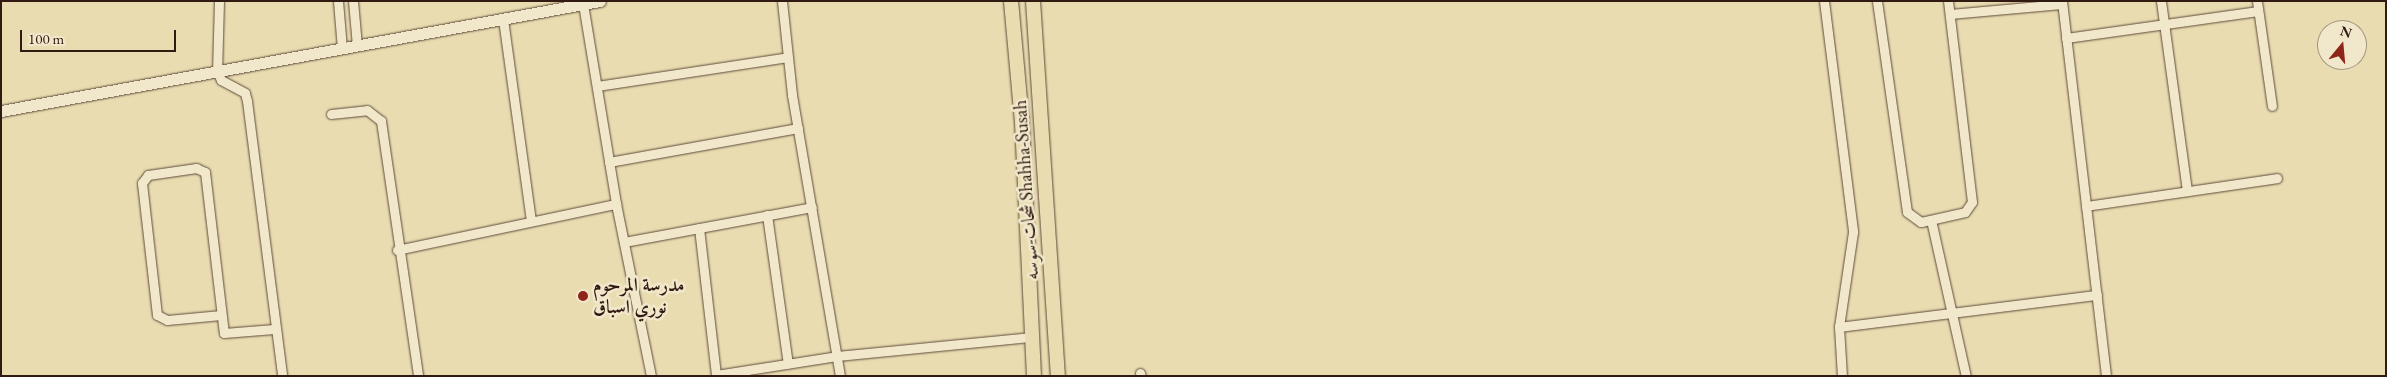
<!DOCTYPE html>
<html>
<head>
<meta charset="utf-8">
<style>
  body { margin:0 }
  #map { position:relative; width:2387px; height:377px; overflow:hidden; background:#e9dcb1; font-family:"EB Garamond",Amiri,serif }
  div>[style] { position:absolute }
  .roads { filter:drop-shadow(0 0 1px #5f4a39) drop-shadow(0 0 1px #5f4a39) }
  .minor>* { height:9px; margin:-4.5px; padding:0 4.5px; transform-origin:4.5px; border-radius:4.5px; background:#f1e8cc }
  .tertiary>* { height:11px; margin:-5.5px; padding:0 5.5px; transform-origin:5.5px; border-radius:5.5px; background:#f1e8cc }
  .primary>* { height:14px; margin:-7px; padding:0 7px; transform-origin:7px; border-radius:7px; background:#e9dcb1 }
  .dots>* { width:14px; height:14px; translate:-50% -50%; box-sizing:border-box; border:2px solid #f1e8cc; border-radius:50% }
  span { translate:-50% -50%; white-space:nowrap; text-align:center; line-height:1.15; -webkit-text-stroke:5px #f1e8cc; paint-order:stroke }
  .street-label { font-size:19px; color:#311a11 }
  .poi-label { font-size:19px; color:#311a11; font-weight:700 }
  .left { translate:0 -50%; text-align:left }
  .frame { position:absolute; inset:0; border:2px solid #311a11; pointer-events:none }
  .north { position:absolute; left:2317px; top:20px; width:50px; height:50px; box-sizing:border-box; background:#f1e8cc; border:1px solid #a49681; border-radius:50%; rotate:17deg; font-size:14px; font-weight:700; line-height:20px; text-align:center; color:#311a11 }
  .north::after { content:''; display:block; margin:auto; width:18px; height:22px; background:#8f2418; clip-path:polygon(50% 0,100% 100%,50% 72%,0 100%) }
  .scale { position:absolute; left:20px; top:30px; width:156px; height:22px; box-sizing:border-box; border:2px solid #311a11; border-top:0; padding-left:6px; font-size:15px; line-height:18px; white-space:nowrap; color:#311a11; -webkit-text-stroke:4px #f1e8cc; paint-order:stroke }
</style>
</head>
<body>
<div id="map">
  <div class="roads">
    <div class="minor">
      <i style="left:219px;top:1px;width:70px;rotate:91.6deg"></i>
      <i style="left:217px;top:71px;width:10px;rotate:66deg"></i>
      <i style="left:221px;top:80px;width:27px;rotate:28deg"></i>
      <i style="left:245px;top:93px;width:8px;rotate:76deg"></i>
      <i style="left:247px;top:101px;width:277px;rotate:82.7deg"></i>
      <i style="left:338px;top:1px;width:48px;rotate:85.2deg"></i>
      <i style="left:353px;top:1px;width:45px;rotate:84.9deg"></i>
      <i style="left:782px;top:1px;width:95px;rotate:83.9deg"></i>
      <i style="left:792px;top:95px;width:285px;rotate:80.3deg"></i>
      <i style="left:1824px;top:1px;width:233px;rotate:82.8deg"></i>
      <i style="left:1853px;top:232px;width:96px;rotate:98.4deg"></i>
      <i style="left:1839px;top:327px;width:49px;rotate:86.5deg"></i>
      <i style="left:1877px;top:1px;width:213px;rotate:81.9deg"></i>
      <i style="left:1907px;top:212px;width:17px;rotate:36deg"></i>
      <i style="left:1921px;top:222px;width:45px;rotate:-12.8deg"></i>
      <i style="left:1965px;top:212px;width:12px;rotate:-55deg"></i>
      <i style="left:1972px;top:202px;width:202px;rotate:-96.8deg"></i>
      <i style="left:2062px;top:1px;width:378px;rotate:83.3deg"></i>
      <i style="left:2161px;top:1px;width:192px;rotate:82.2deg"></i>
      <i style="left:2257px;top:1px;width:106px;rotate:81.9deg"></i>
      <i style="left:583px;top:4px;width:203px;rotate:80.6deg"></i>
      <i style="left:616px;top:204px;width:176px;rotate:78.5deg"></i>
      <i style="left:1950px;top:14px;width:112px;rotate:-5.1deg"></i>
      <i style="left:503px;top:19px;width:204px;rotate:82.1deg"></i>
      <i style="left:2066px;top:38px;width:194px;rotate:-8deg"></i>
      <i style="left:597px;top:86px;width:193px;rotate:-8.6deg"></i>
      <i style="left:331px;top:114px;width:36px;rotate:-6deg"></i>
      <i style="left:367px;top:110px;width:18px;rotate:38deg"></i>
      <i style="left:381px;top:121px;width:258px;rotate:81.7deg"></i>
      <i style="left:609px;top:162px;width:192px;rotate:-10.2deg"></i>
      <i style="left:2086px;top:206px;width:193px;rotate:-8.3deg"></i>
      <i style="left:767px;top:215px;width:150px;rotate:82deg"></i>
      <i style="left:1931px;top:220px;width:160px;rotate:77.4deg"></i>
      <i style="left:699px;top:228px;width:149px;rotate:83.4deg"></i>
      <i style="left:624px;top:242px;width:191px;rotate:-10.5deg"></i>
      <i style="left:397px;top:250px;width:224px;rotate:-11.9deg"></i>
      <i style="left:221px;top:315px;width:54px;rotate:174.7deg"></i>
      <i style="left:167px;top:320px;width:11px;rotate:-153deg"></i>
      <i style="left:157px;top:315px;width:133px;rotate:-96.5deg"></i>
      <i style="left:142px;top:183px;width:10px;rotate:-53deg"></i>
      <i style="left:148px;top:175px;width:49px;rotate:-8.3deg"></i>
      <i style="left:196px;top:168px;width:10px;rotate:24deg"></i>
      <i style="left:205px;top:172px;width:162px;rotate:83.3deg"></i>
      <i style="left:224px;top:333px;width:50px;rotate:-4.6deg"></i>
      <i style="left:1839px;top:327px;width:260px;rotate:-7.1deg"></i>
      <i style="left:1140px;top:373px;width:3px;rotate:72deg"></i>
      <i style="left:716px;top:375px;width:122px;rotate:-8.9deg"></i>
      <i style="left:837px;top:356px;width:196px;rotate:-5.6deg"></i>
    </div>
    <div class="tertiary">
      <i style="left:1px;top:111px;width:609px;rotate:-10.41deg"></i>
    </div>
    <div class="primary">
      <i style="left:1011px;top:1px;width:121px;rotate:84.8deg"></i>
      <i style="left:1022px;top:122px;width:254px;rotate:87.3deg"></i>
      <i style="left:1033px;top:1px;width:376px;rotate:86.2deg"></i>
    </div>
  </div>
  <div class="dots">
    <i style="left:583px;top:296px;background:#8f2418"></i>
  </div>
  <div class="street-label">
    <span style="left:1026px;top:190px;rotate:-94deg">شحات-سوسه Shahha-Susah</span>
  </div>
  <div class="poi-label">
    <span class="left" style="left:593px;top:296px">مدرسة المرحوم<br>نوري اسباق</span>
  </div>
  <div class="frame"></div>
  <div class="north">N</div>
  <div class="scale">100 m</div>
</div>
</body>
</html>
